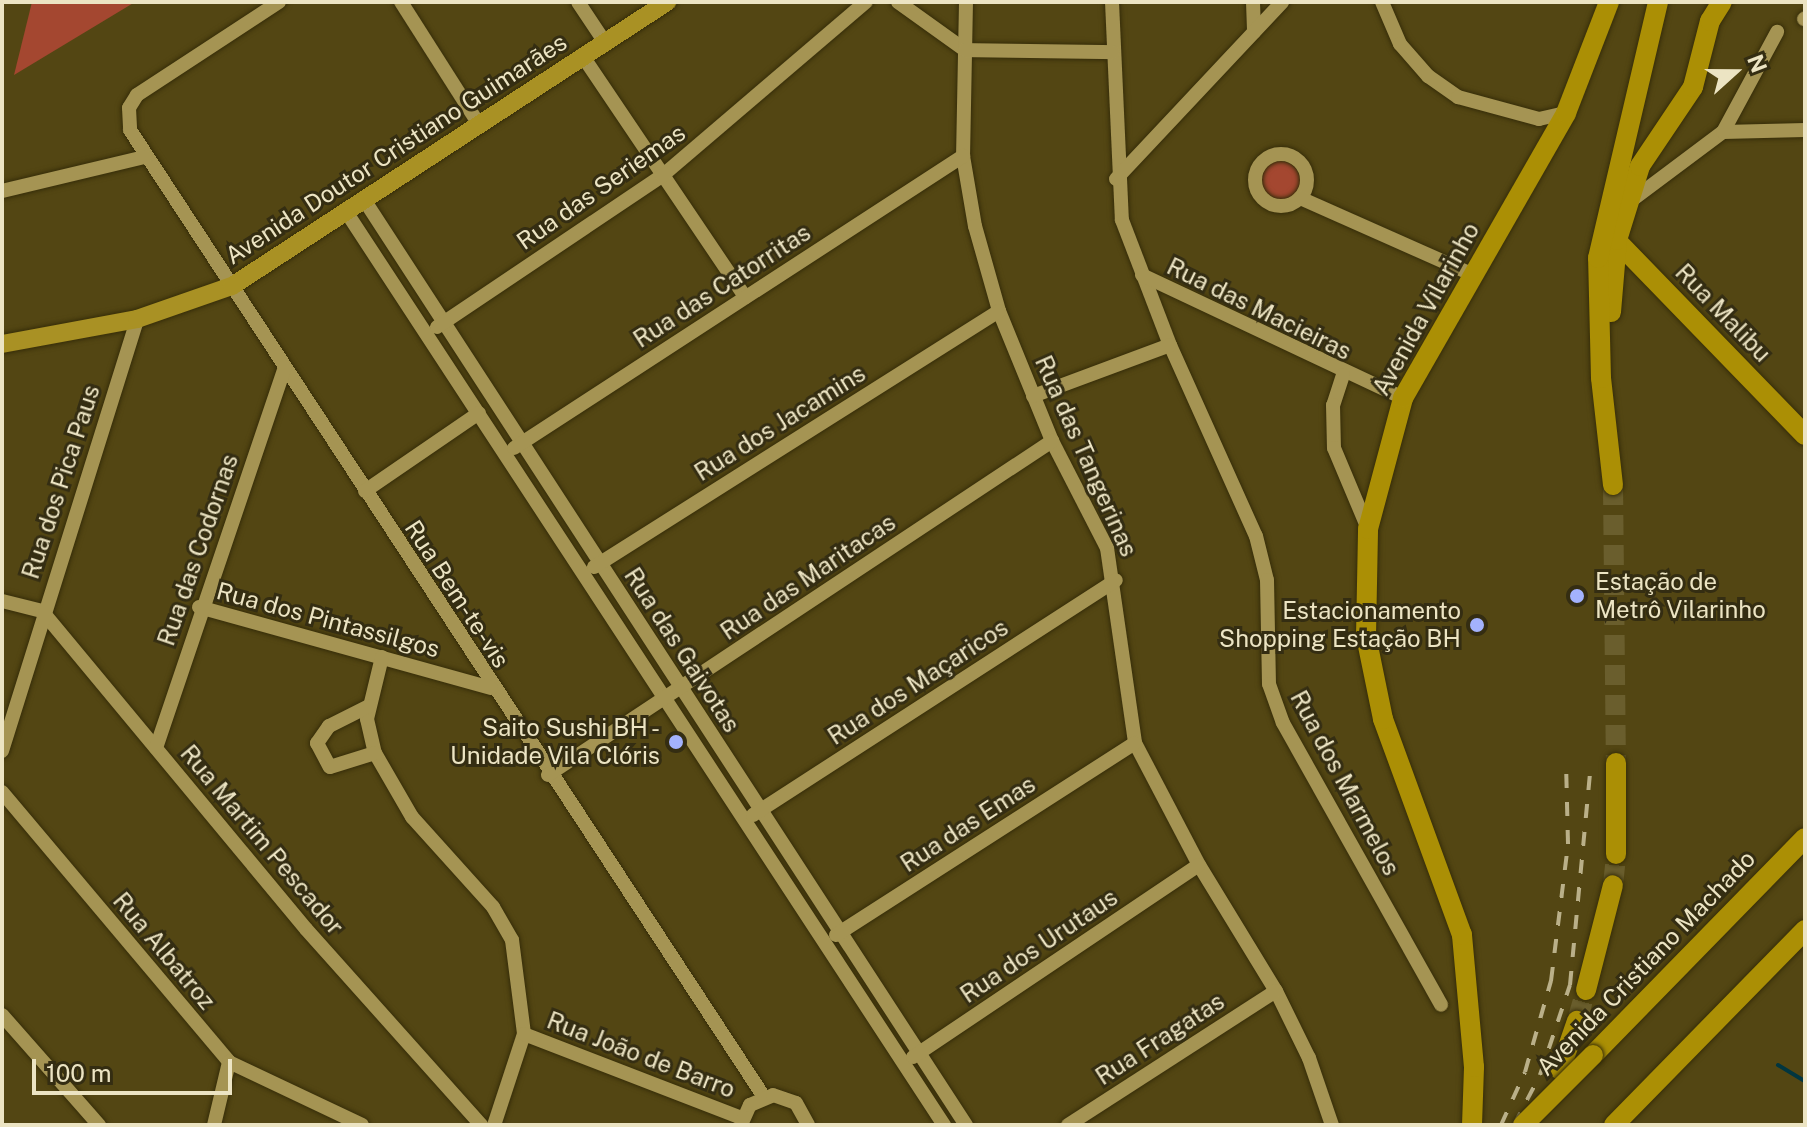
<!DOCTYPE html>
<html>
<head>
<meta charset="utf-8">
<style>
  body { margin:0 }
  #map { position:relative; width:1807px; height:1127px; overflow:hidden; background:#534613; font-family:"Public Sans",sans-serif }
  div>[style] { position:absolute }
  .green>* { inset:0; background:#a44730 }
  .round { border-radius:50% }
  .stream>* { height:4px; margin:-2px; padding:0 2px; transform-origin:2px; border-radius:2px; background:#013640 }
  .highway-tunnel>* { height:20px; margin-top:-10px; transform-origin:0; background:repeating-linear-gradient(90deg,#6a5e2d 0 20px,transparent 0 30px) }
  .roads { filter:drop-shadow(0 0 2px #362d09) drop-shadow(0 0 2px #362d09) }
  .minor>* { height:14px; margin:-7px; padding:0 7px; transform-origin:7px; border-radius:7px; background:#a59453 }
  .minor>.ring { margin:-7px; padding:0; box-sizing:content-box; background:none; border:14px solid #a59453; border-radius:50% }
  .major>* { height:18px; margin:-9px; padding:0 9px; transform-origin:9px; border-radius:9px; background:#a99124 }
  .highway>* { height:20px; margin:-10px; padding:0 10px; transform-origin:10px; border-radius:10px; background:#ab8f05 }
  .rail>* { height:4px; margin-top:-2px; transform-origin:0; background:repeating-linear-gradient(90deg,#bab089 0 14px,transparent 0 28px) }
  .bridges { filter:drop-shadow(0 0 2px #362d09) drop-shadow(0 0 2px #362d09) }
  .highway-bridge>* { height:20px; margin:-10px; padding:0 10px; transform-origin:10px; border-radius:10px; background:#ab8f05 }
  .dots>* { width:22px; height:22px; translate:-50% -50%; box-sizing:border-box; border:4px solid #342d12; border-radius:50% }
  span { translate:-50% -50%; white-space:nowrap; text-align:center; line-height:1.15; -webkit-text-stroke:6px #342d12; paint-order:stroke }
  .street-label { font-size:24px; color:#ece4c3 }
  .poi-label { font-size:24px; color:#ece4c3 }
  .left { translate:0 -50%; text-align:left }
  .right { translate:-100% -50%; text-align:right }
  .frame { position:absolute; inset:0; border:4px solid #ece4c3; pointer-events:none }
  .north { position:absolute; left:1695px; top:32px; width:80px; height:80px; -webkit-text-stroke:6px #342d12; paint-order:stroke; rotate:69deg; font-size:22px; font-weight:700; line-height:32px; text-align:center; color:#ece4c3 }
  .north::after { content:''; display:block; margin:auto; width:28px; height:36px; background:#ece4c3; clip-path:polygon(50% 0,100% 100%,50% 72%,0 100%) }
  .scale { position:absolute; left:32px; top:1059px; width:200px; height:36px; box-sizing:border-box; border:4px solid #ece4c3; border-top:0; padding-left:10px; font-size:24px; line-height:28px; white-space:nowrap; color:#ece4c3; -webkit-text-stroke:6px #342d12; paint-order:stroke }
</style>
</head>
<body>
<div id="map">
  <div class="green">
    <i style="clip-path:polygon(32px 2px,135px 2px,14px 75px)"></i>
    <i class="round" style="left:1260px;top:161px;width:40px;height:40px"></i>
  </div>
  <div class="stream">
    <i style="left:1778px;top:1065px;width:31px;rotate:31deg"></i>
  </div>
  <div class="highway-tunnel">
    <i style="left:1613px;top:485px;width:278px;rotate:89.4deg"></i>
    <i style="left:1613px;top:885px;width:31px;rotate:-84deg"></i>
    <i style="left:1577px;top:1021px;width:32px;rotate:-74deg"></i>
  </div>
  <div class="roads">
    <div class="minor">
      <i style="left:279px;top:2px;width:170px;rotate:146.8deg"></i>
      <i style="left:137px;top:95px;width:15px;rotate:122deg"></i>
      <i style="left:129px;top:108px;width:22px;rotate:87deg"></i>
      <i style="left:130px;top:130px;width:1156px;rotate:56.75deg"></i>
      <i style="left:401px;top:2px;width:143px;rotate:57.5deg"></i>
      <i style="left:578px;top:2px;width:47px;rotate:56.3deg"></i>
      <i style="left:898px;top:2px;width:82px;rotate:35.6deg"></i>
      <i style="left:966px;top:2px;width:154px;rotate:91.1deg"></i>
      <i style="left:963px;top:156px;width:71px;rotate:80.3deg"></i>
      <i style="left:975px;top:226px;width:88px;rotate:74.2deg"></i>
      <i style="left:999px;top:311px;width:140px;rotate:67.8deg"></i>
      <i style="left:1052px;top:441px;width:120px;rotate:62.8deg"></i>
      <i style="left:1107px;top:548px;width:197px;rotate:81.8deg"></i>
      <i style="left:1135px;top:743px;width:138px;rotate:62.3deg"></i>
      <i style="left:1199px;top:865px;width:148px;rotate:58.6deg"></i>
      <i style="left:1276px;top:991px;width:75px;rotate:63.8deg"></i>
      <i style="left:1309px;top:1058px;width:71px;rotate:71.1deg"></i>
      <i style="left:1112px;top:2px;width:218px;rotate:87.4deg"></i>
      <i style="left:1122px;top:220px;width:134px;rotate:69deg"></i>
      <i style="left:1170px;top:345px;width:209px;rotate:65.8deg"></i>
      <i style="left:1256px;top:536px;width:45px;rotate:76deg"></i>
      <i style="left:1267px;top:580px;width:104px;rotate:88.9deg"></i>
      <i style="left:1269px;top:684px;width:41px;rotate:70.3deg"></i>
      <i style="left:1283px;top:723px;width:323px;rotate:60.7deg"></i>
      <i style="left:1253px;top:2px;width:30px;rotate:88deg"></i>
      <i style="left:1382px;top:2px;width:46px;rotate:66.8deg"></i>
      <i style="left:1400px;top:44px;width:43px;rotate:48.8deg"></i>
      <i style="left:1428px;top:76px;width:37px;rotate:35deg"></i>
      <i style="left:1458px;top:97px;width:84px;rotate:15.2deg"></i>
      <i style="left:1539px;top:119px;width:28px;rotate:-13deg"></i>
      <i style="left:1804px;top:19px;width:1px;rotate:-45deg"></i>
      <i style="left:965px;top:50px;width:148px;rotate:0.8deg"></i>
      <i style="left:582px;top:55px;width:292px;rotate:56deg"></i>
      <i style="left:1723px;top:132px;width:82px;rotate:-1.4deg"></i>
      <i class="ring" style="left:1255px;top:154px;width:38px;height:38px"></i>
      <i style="left:1116px;top:179px;width:243px;rotate:-46.8deg"></i>
      <i style="left:2px;top:191px;width:147px;rotate:-13.4deg"></i>
      <i style="left:363px;top:198px;width:1106px;rotate:56.96deg"></i>
      <i style="left:1300px;top:198px;width:190px;rotate:23.9deg"></i>
      <i style="left:1628px;top:203px;width:119px;rotate:-36.8deg"></i>
      <i style="left:1723px;top:132px;width:114px;rotate:-61.6deg"></i>
      <i style="left:345px;top:210px;width:1094px;rotate:56.79deg"></i>
      <i style="left:1142px;top:275px;width:289px;rotate:25.2deg"></i>
      <i style="left:437px;top:327px;width:271px;rotate:-33.9deg"></i>
      <i style="left:662px;top:176px;width:268px;rotate:-40.5deg"></i>
      <i style="left:1343px;top:375px;width:32px;rotate:108deg"></i>
      <i style="left:1333px;top:405px;width:43px;rotate:88.7deg"></i>
      <i style="left:1334px;top:448px;width:88px;rotate:67.2deg"></i>
      <i style="left:1033px;top:396px;width:146px;rotate:-20.4deg"></i>
      <i style="left:514px;top:448px;width:536px;rotate:-33.04deg"></i>
      <i style="left:365px;top:491px;width:138px;rotate:-34.4deg"></i>
      <i style="left:594px;top:567px;width:479px;rotate:-32.3deg"></i>
      <i style="left:2px;top:601px;width:41px;rotate:14deg"></i>
      <i style="left:42px;top:611px;width:413px;rotate:50.3deg"></i>
      <i style="left:306px;top:929px;width:263px;rotate:48.2deg"></i>
      <i style="left:199px;top:607px;width:303px;rotate:15.5deg"></i>
      <i style="left:382px;top:657px;width:64px;rotate:103.6deg"></i>
      <i style="left:367px;top:719px;width:35px;rotate:77deg"></i>
      <i style="left:375px;top:753px;width:74px;rotate:60deg"></i>
      <i style="left:412px;top:817px;width:121px;rotate:48deg"></i>
      <i style="left:493px;top:907px;width:38px;rotate:60deg"></i>
      <i style="left:512px;top:940px;width:95px;rotate:82.7deg"></i>
      <i style="left:524px;top:1034px;width:96px;rotate:108.2deg"></i>
      <i style="left:369px;top:706px;width:45px;rotate:153.4deg"></i>
      <i style="left:329px;top:726px;width:21px;rotate:125deg"></i>
      <i style="left:317px;top:743px;width:27px;rotate:62deg"></i>
      <i style="left:330px;top:767px;width:47px;rotate:-17.3deg"></i>
      <i style="left:156px;top:748px;width:402px;rotate:-71.3deg"></i>
      <i style="left:2px;top:751px;width:453px;rotate:-72.6deg"></i>
      <i style="left:548px;top:775px;width:605px;rotate:-33.53deg"></i>
      <i style="left:2px;top:792px;width:353px;rotate:49.9deg"></i>
      <i style="left:229px;top:1062px;width:147px;rotate:25.3deg"></i>
      <i style="left:753px;top:815px;width:432px;rotate:-32.9deg"></i>
      <i style="left:836px;top:935px;width:355px;rotate:-32.7deg"></i>
      <i style="left:2px;top:1015px;width:147px;rotate:48.6deg"></i>
      <i style="left:524px;top:1034px;width:234px;rotate:21.1deg"></i>
      <i style="left:913px;top:1057px;width:344px;rotate:-33.9deg"></i>
      <i style="left:214px;top:1125px;width:65px;rotate:-76.6deg"></i>
      <i style="left:741px;top:1125px;width:22px;rotate:-66deg"></i>
      <i style="left:750px;top:1105px;width:25px;rotate:-23deg"></i>
      <i style="left:773px;top:1095px;width:24px;rotate:19deg"></i>
      <i style="left:796px;top:1103px;width:25px;rotate:61deg"></i>
      <i style="left:1068px;top:1125px;width:247px;rotate:-32.8deg"></i>
    </div>
    <div class="major">
      <i style="left:2px;top:344px;width:137px;rotate:-10.5deg"></i>
      <i style="left:137px;top:319px;width:101px;rotate:-19.2deg"></i>
      <i style="left:232px;top:286px;width:520px;rotate:-33.14deg"></i>
    </div>
    <div class="highway">
      <i style="left:1610px;top:234px;width:280px;rotate:45.9deg"></i>
      <i style="left:1611px;top:312px;width:72px;rotate:-85.2deg"></i>
      <i style="left:1617px;top:240px;width:77px;rotate:-72.7deg"></i>
      <i style="left:1640px;top:166px;width:95px;rotate:-56.1deg"></i>
      <i style="left:1693px;top:87px;width:68px;rotate:-75.6deg"></i>
      <i style="left:1710px;top:21px;width:22px;rotate:-58deg"></i>
      <i style="left:1613px;top:485px;width:108px;rotate:-96.4deg"></i>
      <i style="left:1601px;top:378px;width:120px;rotate:-91.4deg"></i>
      <i style="left:1598px;top:258px;width:263px;rotate:-76.8deg"></i>
      <i style="left:1616px;top:854px;width:91px;rotate:-90deg"></i>
      <i style="left:1586px;top:990px;width:108px;rotate:-75.6deg"></i>
      <i style="left:1593px;top:1055px;width:303px;rotate:-45.7deg"></i>
      <i style="left:1560px;top:1070px;width:52px;rotate:-70.9deg"></i>
      <i style="left:1472px;top:1125px;width:58px;rotate:-88deg"></i>
      <i style="left:1474px;top:1067px;width:133px;rotate:-95.2deg"></i>
      <i style="left:1462px;top:935px;width:230px;rotate:-110.1deg"></i>
      <i style="left:1383px;top:719px;width:85px;rotate:-101.6deg"></i>
      <i style="left:1366px;top:636px;width:107px;rotate:-88.9deg"></i>
      <i style="left:1368px;top:529px;width:136px;rotate:-75deg"></i>
      <i style="left:1403px;top:398px;width:328px;rotate:-60.2deg"></i>
      <i style="left:1566px;top:113px;width:119px;rotate:-68.8deg"></i>
      <i style="left:1614px;top:1125px;width:273px;rotate:-45.6deg"></i>
    </div>
  </div>
  <div class="rail">
    <i style="left:1501px;top:1125px;width:58px;rotate:-65.6deg"></i>
    <i style="left:1525px;top:1072px;width:95px;rotate:-74.1deg"></i>
    <i style="left:1551px;top:981px;width:138px;rotate:-82.9deg"></i>
    <i style="left:1568px;top:844px;width:80px;rotate:-91.4deg"></i>
    <i style="left:1514px;top:1125px;width:56px;rotate:-62.5deg"></i>
    <i style="left:1540px;top:1075px;width:95px;rotate:-71.6deg"></i>
    <i style="left:1570px;top:985px;width:223px;rotate:-84.6deg"></i>
  </div>
  <div class="bridges">
    <div class="highway-bridge">
      <i style="left:1523px;top:1125px;width:99px;rotate:-45deg"></i>
    </div>
  </div>
  <div class="dots">
    <i style="left:1577px;top:596px;background:#a3b2fd"></i>
    <i style="left:1477px;top:625px;background:#a3b2fd"></i>
    <i style="left:676px;top:742px;background:#a3b2fd"></i>
  </div>
  <div class="street-label">
    <span style="left:396px;top:149px;rotate:-33deg">Avenida Doutor Cristiano Guimarães</span>
    <span style="left:601px;top:187px;rotate:-35deg">Rua das Seriemas</span>
    <span style="left:722px;top:286px;rotate:-33deg">Rua das Catorritas</span>
    <span style="left:1259px;top:309px;rotate:26deg">Rua das Macieiras</span>
    <span style="left:1426px;top:309px;rotate:-61deg">Avenida Vilarinho</span>
    <span style="left:1723px;top:313px;rotate:46deg">Rua Malibu</span>
    <span style="left:780px;top:423px;rotate:-32deg">Rua dos Jacamins</span>
    <span style="left:1086px;top:456px;rotate:66deg">Rua das Tangerinas</span>
    <span style="left:61px;top:482px;rotate:-72deg">Rua dos Pica Paus</span>
    <span style="left:198px;top:550px;rotate:-71deg">Rua das Codornas</span>
    <span style="left:808px;top:577px;rotate:-34deg">Rua das Maritacas</span>
    <span style="left:457px;top:594px;rotate:57deg">Rua Bem-te-vis</span>
    <span style="left:328px;top:620px;rotate:15deg">Rua dos Pintassilgos</span>
    <span style="left:682px;top:650px;rotate:57deg">Rua das Gaivotas</span>
    <span style="left:918px;top:682px;rotate:-33deg">Rua dos Maçaricos</span>
    <span style="left:1345px;top:783px;rotate:62deg">Rua dos Marmelos</span>
    <span style="left:968px;top:824px;rotate:-33deg">Rua das Emas</span>
    <span style="left:262px;top:840px;rotate:50deg">Rua Martim Pescador</span>
    <span style="left:1039px;top:946px;rotate:-34deg">Rua dos Urutaus</span>
    <span style="left:164px;top:951px;rotate:50deg">Rua Albatroz</span>
    <span style="left:1646px;top:963px;rotate:-46deg">Avenida Cristiano Machado</span>
    <span style="left:1160px;top:1039px;rotate:-33deg">Rua Fragatas</span>
    <span style="left:641px;top:1055px;rotate:21deg">Rua João de Barro</span>
  </div>
  <div class="poi-label">
    <span class="left" style="left:1595px;top:596px">Estação de<br>Metrô Vilarinho</span>
    <span class="right" style="left:1461px;top:625px">Estacionamento<br>Shopping Estação BH</span>
    <span class="right" style="left:660px;top:742px">Saito Sushi BH -<br>Unidade Vila Clóris</span>
  </div>
  <div class="frame"></div>
  <div class="north">N</div>
  <div class="scale">100 m</div>
</div>
</body>
</html>
